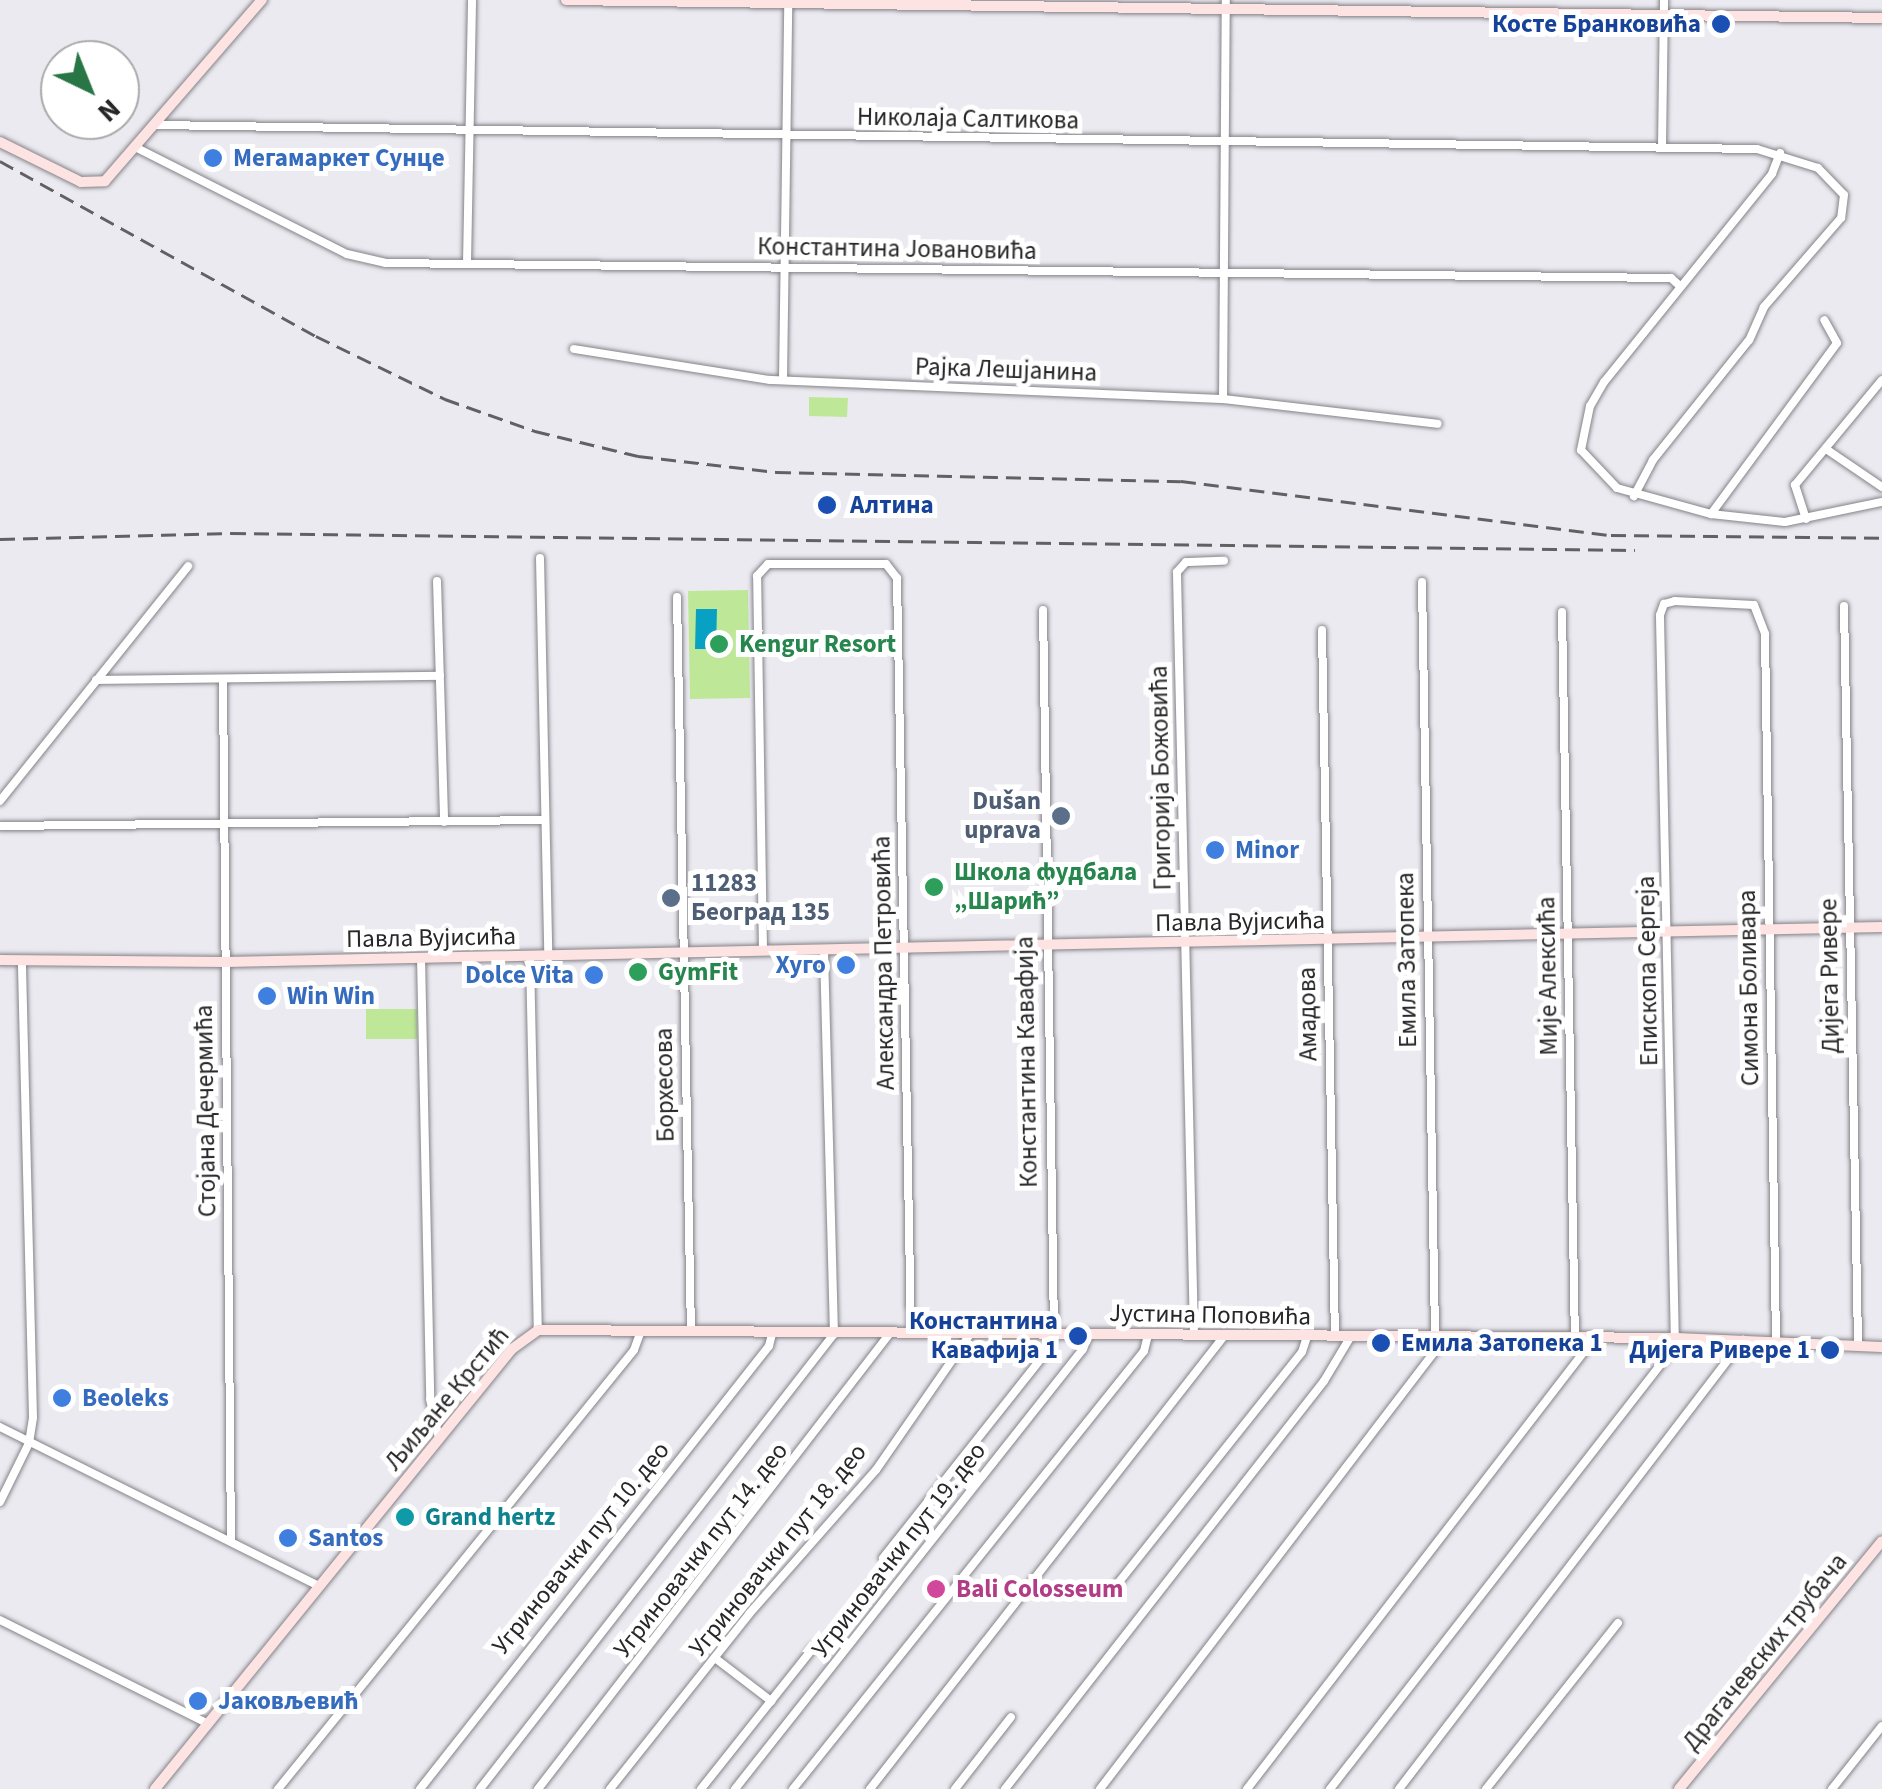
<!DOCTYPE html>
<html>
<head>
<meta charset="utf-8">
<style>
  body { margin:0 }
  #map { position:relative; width:1882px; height:1789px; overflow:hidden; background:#ebeaf0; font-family:"Source Sans 3",sans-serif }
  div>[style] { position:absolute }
  .green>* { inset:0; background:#bee897 }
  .water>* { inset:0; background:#08a0c3 }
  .roads { filter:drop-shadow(0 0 2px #848388) drop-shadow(0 0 2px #848388) }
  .street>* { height:8px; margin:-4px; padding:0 4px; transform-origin:4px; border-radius:4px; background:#fff }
  .secondary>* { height:10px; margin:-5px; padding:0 5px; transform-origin:5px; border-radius:5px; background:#fee3e3 }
  .rail>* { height:2.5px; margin-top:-1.25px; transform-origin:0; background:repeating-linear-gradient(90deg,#616164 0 15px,transparent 0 23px) }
  .dots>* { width:28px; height:28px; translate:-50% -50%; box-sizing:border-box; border:5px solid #fff; border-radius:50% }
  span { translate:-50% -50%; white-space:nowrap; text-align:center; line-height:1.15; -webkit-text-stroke:10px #fff; paint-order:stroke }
  .transit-label { font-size:25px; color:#164399; font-weight:700 }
  .right { translate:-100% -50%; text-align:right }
  .left { translate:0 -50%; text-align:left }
  .street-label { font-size:25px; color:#272729 }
  .shop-label { font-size:25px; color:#366cbe; font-weight:700 }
  .leisure-label { font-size:25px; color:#27864d; font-weight:700 }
  .service-label { font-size:25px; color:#4e5e75; font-weight:700 }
  .culture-label { font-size:25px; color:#0d838f; font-weight:700 }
  .hotel-label { font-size:25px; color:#b23c85; font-weight:700 }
  .north { position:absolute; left:40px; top:40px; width:100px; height:100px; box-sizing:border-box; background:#fff; border:2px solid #a9a9a9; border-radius:50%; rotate:137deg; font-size:28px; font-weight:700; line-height:40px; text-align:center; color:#272729 }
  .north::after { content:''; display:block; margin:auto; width:35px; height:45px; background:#287645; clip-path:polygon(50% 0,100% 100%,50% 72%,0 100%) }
</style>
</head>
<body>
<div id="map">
  <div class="green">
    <i style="clip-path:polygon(809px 397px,848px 398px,847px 417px,809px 416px)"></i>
    <i style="clip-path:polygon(748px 590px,750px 698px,690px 699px,688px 591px)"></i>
    <i style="clip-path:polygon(366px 1009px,417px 1009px,417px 1039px,366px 1039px)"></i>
  </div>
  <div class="water">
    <i style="clip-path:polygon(696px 609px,717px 609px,716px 649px,695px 649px)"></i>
  </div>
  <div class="roads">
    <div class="street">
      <i style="left:156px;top:125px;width:1601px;rotate:0.86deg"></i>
      <i style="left:1757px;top:149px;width:64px;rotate:17.3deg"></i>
      <i style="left:1818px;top:168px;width:37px;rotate:46deg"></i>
      <i style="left:1844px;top:195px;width:23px;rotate:97deg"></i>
      <i style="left:1841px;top:218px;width:118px;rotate:130.9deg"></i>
      <i style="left:1764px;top:307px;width:36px;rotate:114deg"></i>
      <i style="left:1749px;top:340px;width:154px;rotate:128.7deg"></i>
      <i style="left:1653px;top:460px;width:41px;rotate:117.8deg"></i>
      <i style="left:1662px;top:147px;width:147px;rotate:-89.2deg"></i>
      <i style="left:137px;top:148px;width:235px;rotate:26.8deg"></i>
      <i style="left:347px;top:254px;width:40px;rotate:13deg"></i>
      <i style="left:386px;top:263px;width:1285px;rotate:0.67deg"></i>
      <i style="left:1671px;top:278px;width:12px;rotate:42deg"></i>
      <i style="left:1780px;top:153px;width:22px;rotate:111deg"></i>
      <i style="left:1772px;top:174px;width:267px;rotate:128.9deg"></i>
      <i style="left:1604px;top:382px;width:28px;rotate:120deg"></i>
      <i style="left:1590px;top:406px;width:45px;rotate:101.6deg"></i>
      <i style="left:1581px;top:450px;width:52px;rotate:46.5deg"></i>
      <i style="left:1617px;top:488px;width:98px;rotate:15.5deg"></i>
      <i style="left:1711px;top:514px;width:74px;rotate:6.2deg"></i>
      <i style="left:1785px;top:522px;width:99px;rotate:-11.7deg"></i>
      <i style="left:467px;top:263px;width:263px;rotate:-88.9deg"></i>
      <i style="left:574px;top:349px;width:198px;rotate:9deg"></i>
      <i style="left:770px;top:380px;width:453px;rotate:2.4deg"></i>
      <i style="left:1223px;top:399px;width:216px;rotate:6.6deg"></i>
      <i style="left:783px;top:380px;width:380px;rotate:-89.2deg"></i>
      <i style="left:1223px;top:399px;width:399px;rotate:-89.6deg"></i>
      <i style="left:1826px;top:449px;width:68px;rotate:34.2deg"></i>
      <i style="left:1711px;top:514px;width:212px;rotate:-53.6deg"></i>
      <i style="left:1837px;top:343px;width:26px;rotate:-119deg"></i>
      <i style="left:1806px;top:519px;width:36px;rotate:-108deg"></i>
      <i style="left:1795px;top:485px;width:136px;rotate:-50.4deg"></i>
      <i style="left:540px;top:558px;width:398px;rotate:88.8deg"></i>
      <i style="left:437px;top:581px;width:241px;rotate:88.3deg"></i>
      <i style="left:1422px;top:582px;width:755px;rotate:89.01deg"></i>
      <i style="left:677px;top:597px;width:735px;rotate:88.91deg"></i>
      <i style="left:1844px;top:606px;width:739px;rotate:88.91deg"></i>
      <i style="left:1562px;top:612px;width:727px;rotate:88.98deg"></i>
      <i style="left:1322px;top:630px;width:706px;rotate:88.95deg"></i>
      <i style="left:223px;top:679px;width:862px;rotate:89.47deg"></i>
      <i style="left:96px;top:680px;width:344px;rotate:-0.7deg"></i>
      <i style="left:0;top:801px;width:301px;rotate:-51.3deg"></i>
      <i style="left:0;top:826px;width:543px;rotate:-0.63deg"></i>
      <i style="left:763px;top:951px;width:375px;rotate:-90.9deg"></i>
      <i style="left:757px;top:576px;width:16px;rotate:-47deg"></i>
      <i style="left:768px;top:564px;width:118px"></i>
      <i style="left:886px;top:564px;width:18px;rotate:52deg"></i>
      <i style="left:897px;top:578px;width:755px;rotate:88.94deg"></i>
      <i style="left:421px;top:957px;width:442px;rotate:88.8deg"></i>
      <i style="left:430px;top:1399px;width:40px;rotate:77deg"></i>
      <i style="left:530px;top:957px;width:373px;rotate:88.8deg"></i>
      <i style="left:1194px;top:1335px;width:763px;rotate:-91.28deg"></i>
      <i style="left:1177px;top:572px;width:13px;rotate:-48deg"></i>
      <i style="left:1186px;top:562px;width:38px;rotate:-2deg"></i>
      <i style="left:0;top:1427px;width:356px;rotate:26.5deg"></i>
      <i style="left:0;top:1502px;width:66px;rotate:-63.8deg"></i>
      <i style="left:29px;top:1443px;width:26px;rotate:-81deg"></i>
      <i style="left:33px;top:1417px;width:457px;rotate:-91.4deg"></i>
      <i style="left:883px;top:1558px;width:269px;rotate:-51.6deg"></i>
      <i style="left:1050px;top:1347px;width:16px;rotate:-75deg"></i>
      <i style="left:1054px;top:1332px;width:722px;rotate:-90.87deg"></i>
      <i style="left:1115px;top:1587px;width:300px;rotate:-51.5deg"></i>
      <i style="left:1302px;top:1352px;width:16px;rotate:-72deg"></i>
      <i style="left:0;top:1620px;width:233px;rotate:26.5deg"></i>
      <i style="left:715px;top:1658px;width:71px;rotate:37.5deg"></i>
      <i style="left:278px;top:1789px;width:565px;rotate:-50.96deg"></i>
      <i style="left:634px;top:1350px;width:20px;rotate:-70deg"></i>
      <i style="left:420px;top:1789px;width:564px;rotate:-51.77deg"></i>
      <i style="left:769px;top:1346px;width:12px;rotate:-76deg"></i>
      <i style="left:480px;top:1789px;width:576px;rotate:-52.12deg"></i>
      <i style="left:834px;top:1334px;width:383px;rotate:-91.5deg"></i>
      <i style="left:538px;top:1789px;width:576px;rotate:-52.33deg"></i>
      <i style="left:610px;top:1789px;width:223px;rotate:-51.5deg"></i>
      <i style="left:749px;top:1614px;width:192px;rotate:-48.6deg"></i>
      <i style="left:876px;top:1470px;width:167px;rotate:-55.3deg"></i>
      <i style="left:701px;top:1789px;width:181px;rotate:-51.5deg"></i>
      <i style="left:735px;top:1789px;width:561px;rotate:-51.66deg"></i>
      <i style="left:1083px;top:1349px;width:17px;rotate:-69deg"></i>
      <i style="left:793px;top:1789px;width:561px;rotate:-51.29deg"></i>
      <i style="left:1144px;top:1351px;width:16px;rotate:-76deg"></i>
      <i style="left:870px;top:1789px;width:575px;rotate:-51.99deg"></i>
      <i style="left:955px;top:1789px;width:91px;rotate:-52.1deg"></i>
      <i style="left:1005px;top:1789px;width:518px;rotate:-51.98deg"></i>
      <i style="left:1324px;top:1381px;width:52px;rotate:-59deg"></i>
      <i style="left:1100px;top:1789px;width:568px;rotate:-52.59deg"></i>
      <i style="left:1247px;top:1789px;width:567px;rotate:-52.38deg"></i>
      <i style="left:1330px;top:1789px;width:561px;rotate:-52.09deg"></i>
      <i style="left:1675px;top:1346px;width:731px;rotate:-91.18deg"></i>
      <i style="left:1660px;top:615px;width:12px;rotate:-70deg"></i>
      <i style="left:1664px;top:604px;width:11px;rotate:-15deg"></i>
      <i style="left:1675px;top:601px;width:79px;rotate:2.9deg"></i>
      <i style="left:1754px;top:605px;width:31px;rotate:69deg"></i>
      <i style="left:1765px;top:634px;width:708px;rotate:89.11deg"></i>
      <i style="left:1399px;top:1789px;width:566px;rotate:-52.54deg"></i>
      <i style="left:1486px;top:1789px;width:212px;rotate:-51.5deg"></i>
      <i style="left:1832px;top:1789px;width:80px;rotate:-51.6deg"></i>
    </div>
    <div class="secondary">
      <i style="left:566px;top:0;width:1316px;rotate:0.78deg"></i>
      <i style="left:0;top:142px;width:90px;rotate:26.3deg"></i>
      <i style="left:81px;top:182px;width:24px;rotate:-2deg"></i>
      <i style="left:105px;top:181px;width:240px;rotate:-49.1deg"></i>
      <i style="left:0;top:960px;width:226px;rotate:0.5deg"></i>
      <i style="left:226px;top:962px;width:1656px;rotate:-1.21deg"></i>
      <i style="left:155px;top:1789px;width:567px;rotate:-50.95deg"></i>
      <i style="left:512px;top:1349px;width:32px;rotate:-36deg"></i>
      <i style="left:538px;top:1330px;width:1138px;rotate:0.4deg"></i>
      <i style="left:1676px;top:1338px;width:206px;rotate:2.5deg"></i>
      <i style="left:1679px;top:1789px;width:320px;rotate:-50.7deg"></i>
    </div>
  </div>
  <div class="rail">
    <i style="left:0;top:161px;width:361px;rotate:29deg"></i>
    <i style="left:316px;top:336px;width:144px;rotate:26deg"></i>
    <i style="left:445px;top:399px;width:96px;rotate:19.6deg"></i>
    <i style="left:535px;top:431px;width:106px;rotate:13.6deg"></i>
    <i style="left:638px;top:456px;width:139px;rotate:6.6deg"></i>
    <i style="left:776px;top:472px;width:405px;rotate:1.3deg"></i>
    <i style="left:1181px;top:481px;width:433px;rotate:7.2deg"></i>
    <i style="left:1611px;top:535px;width:271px;rotate:0.6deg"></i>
    <i style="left:0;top:539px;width:231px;rotate:-1.5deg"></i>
    <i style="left:231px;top:533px;width:1404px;rotate:0.69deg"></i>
  </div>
  <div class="dots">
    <i style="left:1721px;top:24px;background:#1a4fb4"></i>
    <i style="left:213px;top:158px;background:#3f7fe0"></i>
    <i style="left:827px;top:505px;background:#1a4fb4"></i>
    <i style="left:719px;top:644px;background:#2e9e5b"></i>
    <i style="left:1061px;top:816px;background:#5c6f8a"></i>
    <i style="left:1215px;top:850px;background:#3f7fe0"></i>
    <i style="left:934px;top:887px;background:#2e9e5b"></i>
    <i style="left:671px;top:898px;background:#5c6f8a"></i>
    <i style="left:846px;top:965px;background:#3f7fe0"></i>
    <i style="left:638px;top:972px;background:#2e9e5b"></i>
    <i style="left:594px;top:975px;background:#3f7fe0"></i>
    <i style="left:267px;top:996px;background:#3f7fe0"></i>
    <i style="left:1078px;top:1336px;background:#1a4fb4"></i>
    <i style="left:1381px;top:1343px;background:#1a4fb4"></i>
    <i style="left:1830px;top:1350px;background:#1a4fb4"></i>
    <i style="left:62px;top:1398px;background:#3f7fe0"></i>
    <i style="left:405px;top:1517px;background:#0f9aa8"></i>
    <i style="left:288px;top:1538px;background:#3f7fe0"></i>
    <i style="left:936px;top:1589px;background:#d1479c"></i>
    <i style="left:198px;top:1701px;background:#3f7fe0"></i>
  </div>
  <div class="transit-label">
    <span class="right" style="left:1701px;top:24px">Косте Бранковића</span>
    <span class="left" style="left:850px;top:505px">Алтина</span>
    <span class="right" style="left:1058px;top:1336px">Константина<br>Кавафија 1</span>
    <span class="left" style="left:1401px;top:1343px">Емила Затопека 1</span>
    <span class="right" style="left:1810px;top:1350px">Дијега Ривере 1</span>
  </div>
  <div class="street-label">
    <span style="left:968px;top:119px;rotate:1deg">Николаја Салтикова</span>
    <span style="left:897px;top:249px;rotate:1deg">Константина Јовановића</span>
    <span style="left:1006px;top:370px;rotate:2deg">Рајка Лешјанина</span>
    <span style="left:1161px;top:778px;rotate:-91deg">Григорија Божовића</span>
    <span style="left:1240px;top:922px;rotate:-1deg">Павла Вујисића</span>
    <span style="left:431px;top:938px;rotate:-1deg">Павла Вујисића</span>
    <span style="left:1407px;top:960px;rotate:-91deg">Емила Затопека</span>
    <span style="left:884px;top:963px;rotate:-91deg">Александра Петровића</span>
    <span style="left:1648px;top:971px;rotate:-91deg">Епископа Сергеја</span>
    <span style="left:1548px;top:976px;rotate:-91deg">Мије Алексића</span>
    <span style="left:1830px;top:976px;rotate:-91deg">Дијега Ривере</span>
    <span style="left:1749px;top:988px;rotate:-91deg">Симона Боливара</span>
    <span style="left:1308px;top:1014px;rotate:-91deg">Амадова</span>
    <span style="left:1027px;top:1062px;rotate:-91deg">Константина Кавафија</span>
    <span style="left:665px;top:1085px;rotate:-91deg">Борхесова</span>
    <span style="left:206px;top:1111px;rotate:-91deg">Стојана Дечермића</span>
    <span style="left:1210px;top:1315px;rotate:1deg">Јустина Поповића</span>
    <span style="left:447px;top:1399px;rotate:-50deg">Љиљане Крстић</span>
    <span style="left:581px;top:1548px;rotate:-51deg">Угриновачки пут 10. део</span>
    <span style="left:701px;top:1550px;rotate:-52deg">Угриновачки пут 14. део</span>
    <span style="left:778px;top:1550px;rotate:-51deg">Угриновачки пут 18. део</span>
    <span style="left:899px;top:1550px;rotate:-52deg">Угриновачки пут 19. део</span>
    <span style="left:1765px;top:1652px;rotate:-51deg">Драгачевских трубача</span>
  </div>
  <div class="shop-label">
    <span class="left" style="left:233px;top:158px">Мегамаркет Сунце</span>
    <span class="left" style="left:1235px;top:850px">Minor</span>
    <span class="right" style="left:826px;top:965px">Хуго</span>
    <span class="right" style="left:574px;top:975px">Dolce Vita</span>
    <span class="left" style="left:287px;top:996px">Win Win</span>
    <span class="left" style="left:82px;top:1398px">Beoleks</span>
    <span class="left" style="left:308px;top:1538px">Santos</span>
    <span class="left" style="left:218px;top:1701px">Јаковљевић</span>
  </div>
  <div class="leisure-label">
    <span class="left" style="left:739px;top:644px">Kengur Resort</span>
    <span class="left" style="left:954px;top:887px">Школа фудбала<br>„Шарић”</span>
    <span class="left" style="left:658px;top:972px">GymFit</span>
  </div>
  <div class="service-label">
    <span class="right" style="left:1041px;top:816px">Dušan<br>uprava</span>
    <span class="left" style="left:691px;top:898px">11283<br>Београд 135</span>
  </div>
  <div class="culture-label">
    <span class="left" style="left:425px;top:1517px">Grand hertz</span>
  </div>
  <div class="hotel-label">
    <span class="left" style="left:956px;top:1589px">Bali Colosseum</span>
  </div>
  <div class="north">N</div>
</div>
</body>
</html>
